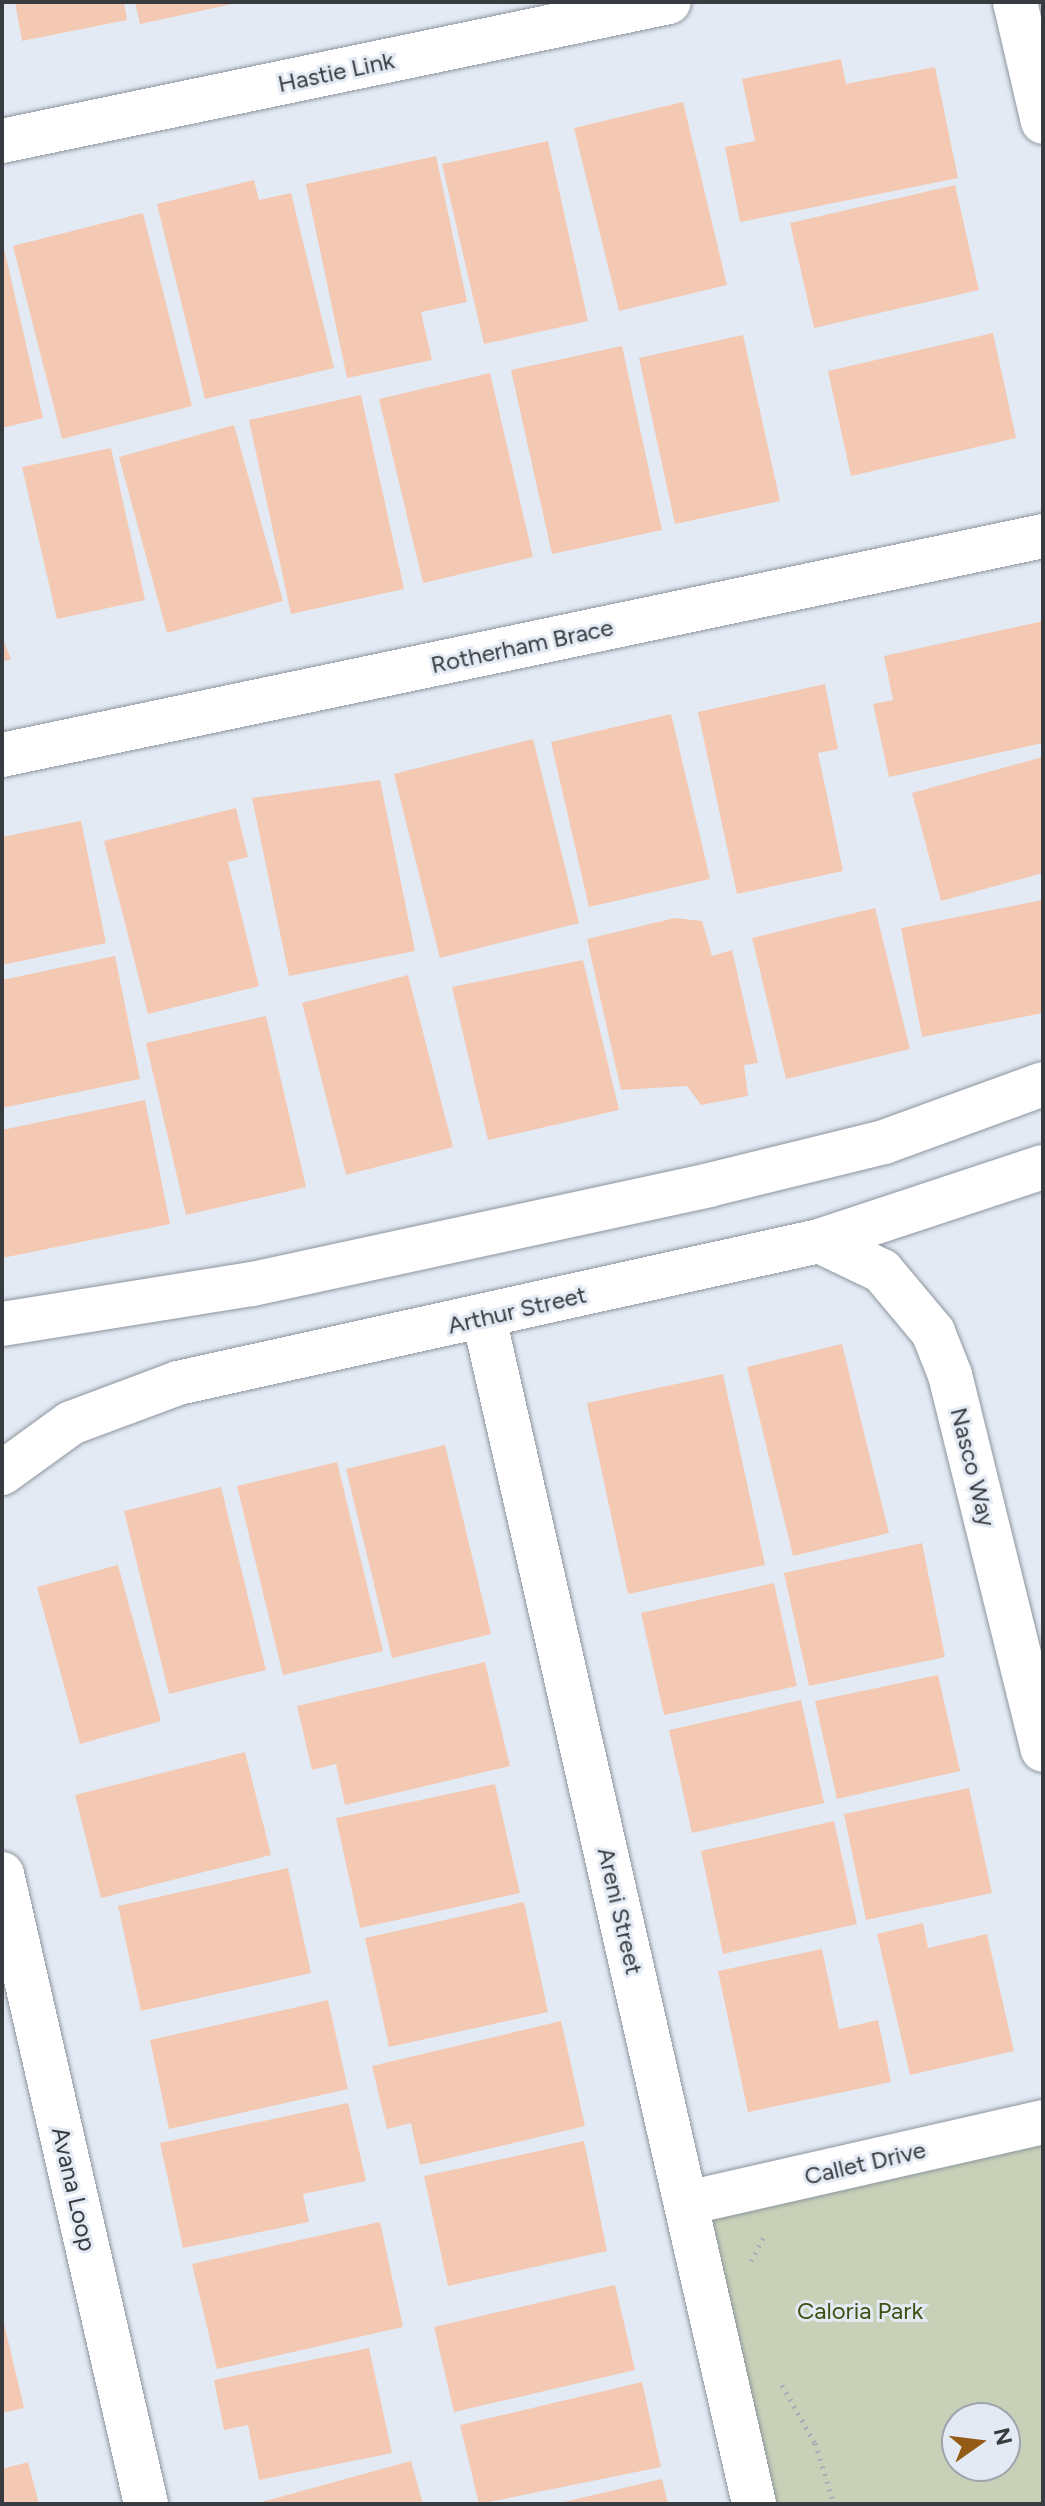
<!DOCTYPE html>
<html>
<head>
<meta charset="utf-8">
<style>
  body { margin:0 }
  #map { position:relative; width:1045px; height:2506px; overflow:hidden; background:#e3eaf4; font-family:Figtree,sans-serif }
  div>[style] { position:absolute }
  .green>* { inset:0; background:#c8d1b7 }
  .building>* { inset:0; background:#f3c9b3 }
  .path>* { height:5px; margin-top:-2.5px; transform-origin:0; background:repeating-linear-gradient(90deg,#a8aeb6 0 2px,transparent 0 8px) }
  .roads { filter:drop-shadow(0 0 2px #8d959e) drop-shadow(0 0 2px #8d959e) }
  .minor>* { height:44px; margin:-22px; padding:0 22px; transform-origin:22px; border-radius:22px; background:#fff }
  .tertiary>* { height:44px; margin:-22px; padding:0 22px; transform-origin:22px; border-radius:22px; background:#fff }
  span { translate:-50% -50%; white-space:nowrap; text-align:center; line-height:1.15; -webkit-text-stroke:6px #e3eaf4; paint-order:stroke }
  .street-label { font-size:24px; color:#383b3f }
  .park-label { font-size:24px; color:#404f11 }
  .frame { position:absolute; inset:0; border:4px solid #383b3f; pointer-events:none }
  .north { position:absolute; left:941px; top:2402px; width:80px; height:80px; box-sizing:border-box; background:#e3eaf4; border:2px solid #9fa4ac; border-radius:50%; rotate:76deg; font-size:22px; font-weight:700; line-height:32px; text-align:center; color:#383b3f }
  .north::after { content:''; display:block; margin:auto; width:28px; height:36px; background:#945b17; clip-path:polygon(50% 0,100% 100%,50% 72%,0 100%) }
</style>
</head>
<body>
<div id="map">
  <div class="green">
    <i style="clip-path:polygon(evenodd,1043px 2122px,1043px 2504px,754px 2504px,687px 2203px,1043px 2122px,957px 2418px,1005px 2418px,1005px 2466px,957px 2466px,957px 2418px)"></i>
  </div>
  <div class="building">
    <i style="clip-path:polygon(15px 2px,124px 2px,127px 20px,22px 41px)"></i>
    <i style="clip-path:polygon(135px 2px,237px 2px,237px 3px,140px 24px)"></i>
    <i style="clip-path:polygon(841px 59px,846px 84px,935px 67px,958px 178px,740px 222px,725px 147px,755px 141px,742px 79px)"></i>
    <i style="clip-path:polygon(683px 102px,727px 285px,619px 311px,574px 128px)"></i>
    <i style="clip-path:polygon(548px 141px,588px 321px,484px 344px,442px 164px)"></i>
    <i style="clip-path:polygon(436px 156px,467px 302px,421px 312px,432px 360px,347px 378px,306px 184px)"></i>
    <i style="clip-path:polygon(254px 180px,259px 200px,291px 193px,334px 368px,205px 399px,157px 204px)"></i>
    <i style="clip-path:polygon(955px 185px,979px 290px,814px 328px,790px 223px)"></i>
    <i style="clip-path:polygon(143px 213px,192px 406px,62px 439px,13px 246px)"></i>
    <i style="clip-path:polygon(3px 244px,43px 418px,2px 428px,2px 245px)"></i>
    <i style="clip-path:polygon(993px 333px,1016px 438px,851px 476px,828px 371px)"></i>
    <i style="clip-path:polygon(743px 335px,780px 501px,675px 524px,639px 358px)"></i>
    <i style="clip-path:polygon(622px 346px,662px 530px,552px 554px,511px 370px)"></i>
    <i style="clip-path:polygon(490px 373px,533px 557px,423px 583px,379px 399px)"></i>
    <i style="clip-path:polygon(361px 395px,404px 589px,291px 614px,249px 420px)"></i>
    <i style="clip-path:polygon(234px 425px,283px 601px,167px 633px,119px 457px)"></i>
    <i style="clip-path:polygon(111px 448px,145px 600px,57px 619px,22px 467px)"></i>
    <i style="clip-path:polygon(1043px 621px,1043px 743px,889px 777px,873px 704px,893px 700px,884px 656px)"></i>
    <i style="clip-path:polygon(2px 637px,11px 659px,2px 662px)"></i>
    <i style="clip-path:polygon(825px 684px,838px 749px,818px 753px,843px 871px,737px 894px,698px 712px)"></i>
    <i style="clip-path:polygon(671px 714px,710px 879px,589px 907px,551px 742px)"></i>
    <i style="clip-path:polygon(533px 739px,579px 923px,440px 958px,394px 774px)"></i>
    <i style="clip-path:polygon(1043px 757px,1043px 873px,941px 901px,912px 793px)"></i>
    <i style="clip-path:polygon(380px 780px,415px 951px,289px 976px,252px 798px)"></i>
    <i style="clip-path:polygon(236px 808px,248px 857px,228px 862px,259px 986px,148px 1014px,104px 841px)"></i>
    <i style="clip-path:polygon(81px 821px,106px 943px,2px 965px,2px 837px)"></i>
    <i style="clip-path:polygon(1043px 900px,1043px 1013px,922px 1037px,901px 928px)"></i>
    <i style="clip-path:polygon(875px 908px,910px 1049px,786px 1079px,752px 938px)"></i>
    <i style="clip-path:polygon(675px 918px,702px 921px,712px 956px,732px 950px,758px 1063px,744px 1065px,748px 1096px,701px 1105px,687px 1086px,621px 1090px,587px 939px)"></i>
    <i style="clip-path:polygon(115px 956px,140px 1079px,2px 1108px,2px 980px)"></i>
    <i style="clip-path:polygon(583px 960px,619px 1110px,488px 1140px,452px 987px)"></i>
    <i style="clip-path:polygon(408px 975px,453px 1147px,346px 1175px,302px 1003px)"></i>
    <i style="clip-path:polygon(266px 1016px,306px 1187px,186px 1215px,146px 1043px)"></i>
    <i style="clip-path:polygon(145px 1100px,170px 1224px,2px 1258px,2px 1130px)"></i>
    <i style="clip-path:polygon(842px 1344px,889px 1533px,793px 1556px,747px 1367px)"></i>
    <i style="clip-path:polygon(723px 1374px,765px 1565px,628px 1594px,587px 1403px)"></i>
    <i style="clip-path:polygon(445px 1445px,491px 1634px,392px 1658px,346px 1469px)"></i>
    <i style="clip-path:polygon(337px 1462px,383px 1651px,283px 1675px,237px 1486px)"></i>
    <i style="clip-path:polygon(221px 1487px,266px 1670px,169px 1694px,124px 1511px)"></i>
    <i style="clip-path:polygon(922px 1543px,945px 1657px,809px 1686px,784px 1573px)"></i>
    <i style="clip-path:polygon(118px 1565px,161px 1721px,80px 1744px,37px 1587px)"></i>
    <i style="clip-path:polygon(774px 1583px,797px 1686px,664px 1715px,641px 1613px)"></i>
    <i style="clip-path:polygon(485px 1662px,510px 1766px,345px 1805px,336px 1764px,312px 1770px,297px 1706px)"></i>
    <i style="clip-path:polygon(938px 1675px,960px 1771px,837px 1799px,815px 1701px)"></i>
    <i style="clip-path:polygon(801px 1700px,824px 1803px,692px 1833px,669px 1730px)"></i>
    <i style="clip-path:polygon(245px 1752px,271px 1855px,101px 1898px,75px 1795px)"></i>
    <i style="clip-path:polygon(495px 1784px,520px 1893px,360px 1928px,336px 1818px)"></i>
    <i style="clip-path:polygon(969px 1788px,992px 1893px,866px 1920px,844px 1814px)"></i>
    <i style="clip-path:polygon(834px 1821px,857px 1924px,723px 1954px,701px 1851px)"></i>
    <i style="clip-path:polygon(288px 1868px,311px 1973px,141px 2011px,118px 1906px)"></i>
    <i style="clip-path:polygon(524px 1902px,548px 2012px,389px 2047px,365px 1938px)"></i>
    <i style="clip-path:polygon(923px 1923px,928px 1948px,987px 1934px,1014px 2051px,910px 2075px,877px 1934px)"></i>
    <i style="clip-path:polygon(822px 1949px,839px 2029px,878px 2020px,891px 2082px,748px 2112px,718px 1971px)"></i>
    <i style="clip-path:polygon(328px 2000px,348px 2089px,169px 2129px,150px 2040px)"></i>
    <i style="clip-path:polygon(561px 2021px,585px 2126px,420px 2165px,411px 2123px,387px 2129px,372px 2066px)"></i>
    <i style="clip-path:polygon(348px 2103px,366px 2181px,303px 2194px,309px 2222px,183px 2248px,160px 2143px)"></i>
    <i style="clip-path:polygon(584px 2141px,607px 2251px,448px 2286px,424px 2176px)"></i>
    <i style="clip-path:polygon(380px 2222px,403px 2327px,217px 2369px,192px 2264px)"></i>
    <i style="clip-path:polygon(615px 2285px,635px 2370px,454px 2412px,434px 2327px)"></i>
    <i style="clip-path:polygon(2px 2315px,24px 2408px,2px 2413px)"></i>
    <i style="clip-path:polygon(369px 2348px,392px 2453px,259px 2480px,248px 2425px,224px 2430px,214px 2380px)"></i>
    <i style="clip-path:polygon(642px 2382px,661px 2467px,479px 2504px,460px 2425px)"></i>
    <i style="clip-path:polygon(411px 2461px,423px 2504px,258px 2504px,258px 2503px)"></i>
    <i style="clip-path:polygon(28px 2462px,39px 2504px,2px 2504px,2px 2469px)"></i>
    <i style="clip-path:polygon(662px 2479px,668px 2504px,559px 2504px,559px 2503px)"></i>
  </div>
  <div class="path">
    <i style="left:751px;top:2261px;width:26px;rotate:-62deg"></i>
    <i style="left:782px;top:2385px;width:67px;rotate:60.4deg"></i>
    <i style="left:815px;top:2443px;width:64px;rotate:72.7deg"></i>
  </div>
  <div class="roads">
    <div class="minor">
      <i style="left:1015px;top:2px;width:123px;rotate:76.9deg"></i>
      <i style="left:2px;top:141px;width:681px;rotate:-11.77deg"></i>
      <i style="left:2px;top:755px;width:1064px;rotate:-11.88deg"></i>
      <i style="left:819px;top:1241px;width:70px;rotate:25.5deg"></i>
      <i style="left:882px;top:1271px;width:80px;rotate:50.1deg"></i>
      <i style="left:933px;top:1332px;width:46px;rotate:68.4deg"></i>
      <i style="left:950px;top:1375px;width:386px;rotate:76.1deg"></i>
      <i style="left:484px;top:1318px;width:1216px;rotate:77.17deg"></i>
      <i style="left:2px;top:1874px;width:646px;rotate:77.12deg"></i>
      <i style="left:687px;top:2203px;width:365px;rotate:-12.8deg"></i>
    </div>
    <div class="tertiary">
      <i style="left:2px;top:1324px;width:253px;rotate:-9.1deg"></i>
      <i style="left:252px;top:1284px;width:468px;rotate:-12.2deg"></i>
      <i style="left:709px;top:1185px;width:180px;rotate:-13.8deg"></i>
      <i style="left:884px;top:1142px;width:169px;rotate:-20deg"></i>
      <i style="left:2px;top:1473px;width:85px;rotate:-35.9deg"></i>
      <i style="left:71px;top:1423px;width:114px;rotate:-20.5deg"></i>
      <i style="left:178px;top:1383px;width:657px;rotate:-12.49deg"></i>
      <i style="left:819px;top:1241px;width:236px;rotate:-18.3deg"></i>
    </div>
  </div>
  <div class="street-label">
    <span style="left:336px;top:72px;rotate:-12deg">Hastie Link</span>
    <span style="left:522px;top:646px;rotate:-12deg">Rotherham Brace</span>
    <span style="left:517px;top:1310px;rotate:-13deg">Arthur Street</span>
    <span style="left:973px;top:1467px;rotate:76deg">Nasco Way</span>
    <span style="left:620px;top:1911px;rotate:77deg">Areni Street</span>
    <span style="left:865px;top:2163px;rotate:-13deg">Callet Drive</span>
    <span style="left:74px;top:2189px;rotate:77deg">Avana Loop</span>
  </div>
  <div class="park-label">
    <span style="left:860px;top:2311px">Caloria Park</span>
  </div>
  <div class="frame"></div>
  <div class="north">N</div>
</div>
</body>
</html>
